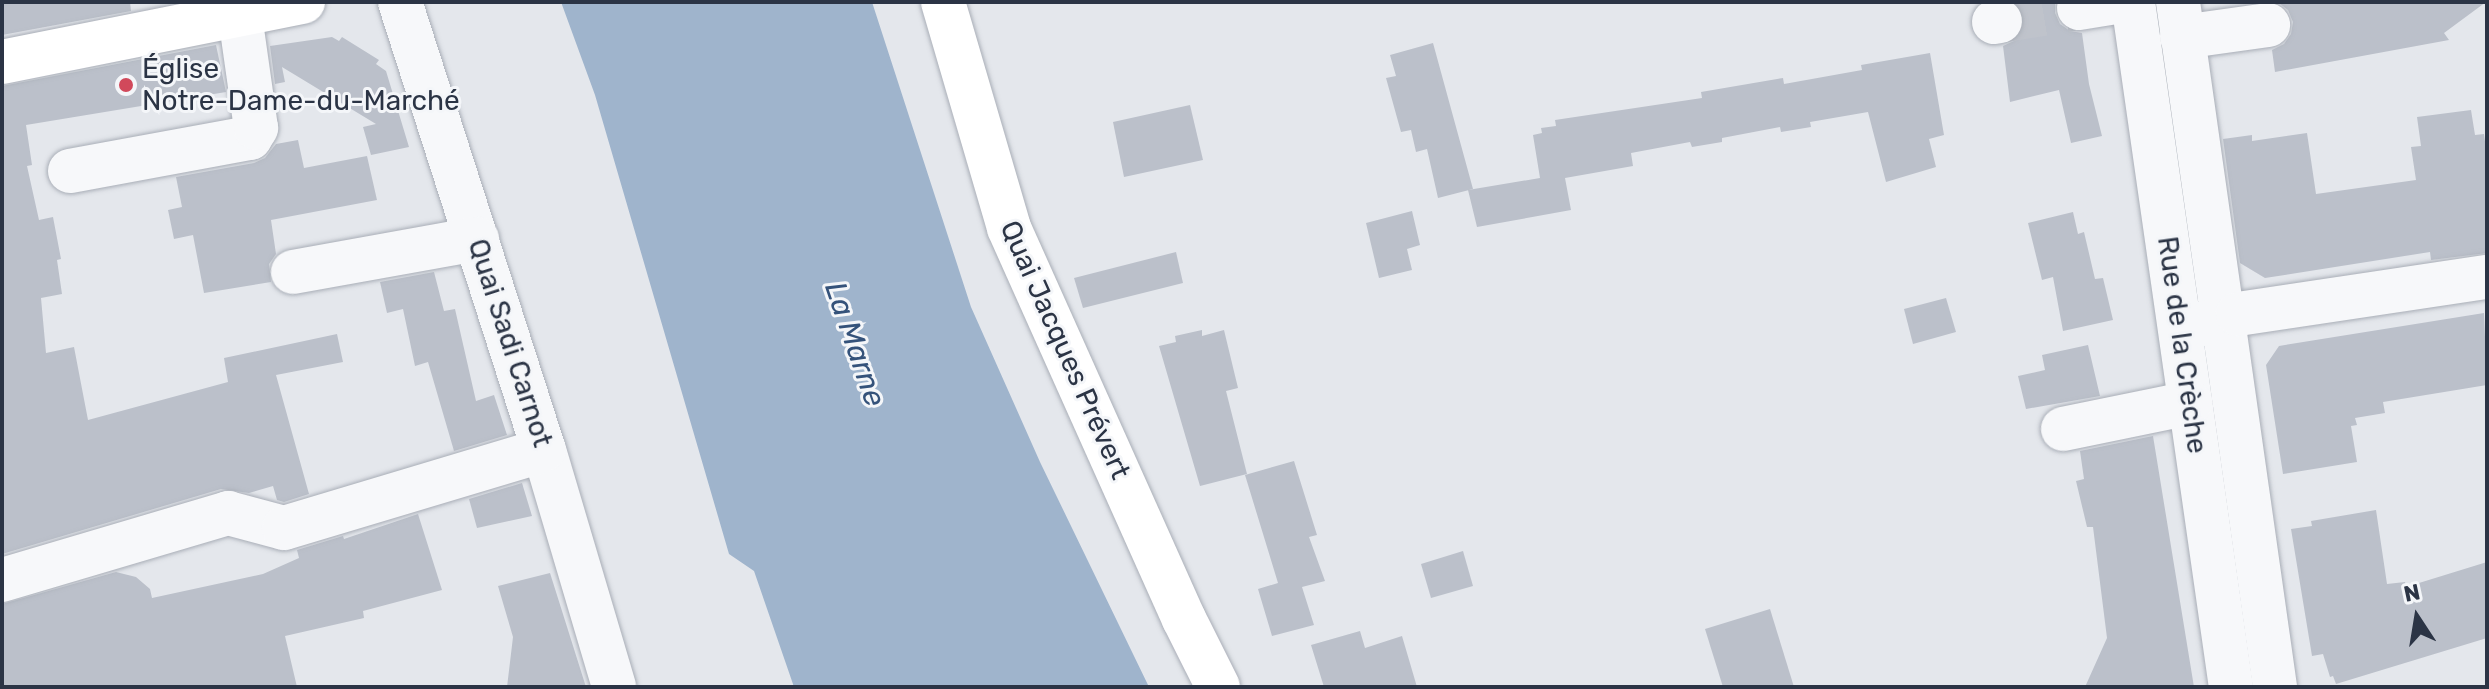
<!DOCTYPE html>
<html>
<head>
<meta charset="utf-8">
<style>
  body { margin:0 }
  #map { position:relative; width:2489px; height:689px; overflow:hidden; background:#e4e7ec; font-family:Rubik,sans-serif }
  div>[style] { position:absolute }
  .water>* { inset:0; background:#9fb4cc }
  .building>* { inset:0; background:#bbc0ca }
  .minor-tunnel>* { height:44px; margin-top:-22px; transform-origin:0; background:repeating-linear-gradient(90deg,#bfc3cb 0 44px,transparent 0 66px) }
  .roads { filter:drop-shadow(0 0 2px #a9aeb7) drop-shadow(0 0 2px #a9aeb7) }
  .minor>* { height:44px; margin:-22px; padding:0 22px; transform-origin:22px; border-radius:22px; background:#f7f8fa }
  .major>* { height:44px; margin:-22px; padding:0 22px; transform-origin:22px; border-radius:22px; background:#fff }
  .dots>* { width:22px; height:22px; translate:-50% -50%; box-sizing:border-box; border:4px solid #f4f6f9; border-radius:50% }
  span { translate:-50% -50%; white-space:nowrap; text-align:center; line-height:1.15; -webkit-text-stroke:6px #f4f6f9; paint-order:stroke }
  .poi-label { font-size:28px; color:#2b3445 }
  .left { translate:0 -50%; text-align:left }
  .street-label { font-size:28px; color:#2b3445 }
  .water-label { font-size:30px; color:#34527a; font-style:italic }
  .frame { position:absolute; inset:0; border:4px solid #2b3445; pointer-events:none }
  .north { position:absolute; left:2377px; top:577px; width:80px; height:80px; -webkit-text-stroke:6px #f4f6f9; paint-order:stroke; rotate:348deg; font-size:22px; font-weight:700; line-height:32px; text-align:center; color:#2b3445 }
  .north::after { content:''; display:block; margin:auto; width:28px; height:36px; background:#2b3445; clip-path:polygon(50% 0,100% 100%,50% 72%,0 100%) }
</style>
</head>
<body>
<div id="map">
  <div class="water">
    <i style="clip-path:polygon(561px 2px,872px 2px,971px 307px,1040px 462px,1149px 687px,794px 687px,754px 571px,729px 554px,595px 95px)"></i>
  </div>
  <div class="building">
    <i style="clip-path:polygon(2px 2px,130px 2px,131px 11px,2px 35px)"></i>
    <i style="clip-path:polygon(2015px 2px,2055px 2px,2055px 13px,2060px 24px,2070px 31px,2082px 33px,2089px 84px,2102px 136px,2071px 143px,2059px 90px,2010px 102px,2003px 46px,2016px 40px,2023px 30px,2025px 18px)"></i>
    <i style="clip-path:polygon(2486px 2px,2444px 33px,2449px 40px,2275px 72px,2272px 50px,2284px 44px,2291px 34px,2293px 22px,2288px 10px,2279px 3px)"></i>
    <i style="clip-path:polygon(332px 37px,339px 41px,342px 37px,379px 60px,376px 64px,386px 71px,409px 147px,371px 155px,363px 127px,376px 124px,282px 67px,285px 82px,275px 84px,270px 46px)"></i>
    <i style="clip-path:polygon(1433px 43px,1473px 189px,1438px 198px,1427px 149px,1416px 152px,1411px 130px,1401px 132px,1386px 78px,1396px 76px,1390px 55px)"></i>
    <i style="clip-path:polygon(216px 45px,226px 92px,26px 125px,32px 165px,27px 166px,39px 220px,53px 217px,61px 259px,57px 260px,62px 294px,41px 298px,46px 353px,74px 347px,88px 420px,228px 382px,224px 358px,337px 334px,343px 362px,276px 375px,309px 494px,284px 502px,277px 500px,273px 486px,249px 493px,221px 489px,2px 554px,2px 86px)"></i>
    <i style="clip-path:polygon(1930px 53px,1944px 135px,1929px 139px,1936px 167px,1886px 182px,1868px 112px,1810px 122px,1811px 127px,1781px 132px,1780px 127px,1722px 138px,1722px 142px,1692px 147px,1690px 142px,1631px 153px,1633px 166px,1565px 178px,1571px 210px,1477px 227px,1468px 190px,1540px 178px,1533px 135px,1542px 133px,1541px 128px,1556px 126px,1555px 120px,1702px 98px,1701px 92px,1783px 78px,1784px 84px,1862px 70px,1861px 65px)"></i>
    <i style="clip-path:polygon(1190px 105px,1203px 160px,1124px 177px,1113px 122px)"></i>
    <i style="clip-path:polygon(2471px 110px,2475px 135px,2484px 134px,2487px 157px,2487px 253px,2431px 260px,2430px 252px,2265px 278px,2240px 263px,2223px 139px,2252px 135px,2252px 141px,2307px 133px,2316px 194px,2416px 180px,2411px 147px,2421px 146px,2417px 117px)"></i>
    <i style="clip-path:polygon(298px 140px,304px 168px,367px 156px,377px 200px,271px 220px,276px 254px,269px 264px,271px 282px,204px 293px,193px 235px,174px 239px,168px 210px,182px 207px,176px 177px,254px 163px,265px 158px,276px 144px)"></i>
    <i style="clip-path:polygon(1412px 211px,1420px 245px,1407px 249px,1412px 270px,1379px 278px,1366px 223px)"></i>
    <i style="clip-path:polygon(2073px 212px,2078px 234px,2084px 232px,2095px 279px,2103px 278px,2113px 320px,2063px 331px,2053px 277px,2042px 280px,2028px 223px)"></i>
    <i style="clip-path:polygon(1176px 252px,1183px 283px,1083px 308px,1074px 278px)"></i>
    <i style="clip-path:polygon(434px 272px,444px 311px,455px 309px,476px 401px,494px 395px,507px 435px,454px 451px,428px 362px,415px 366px,403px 309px,387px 313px,380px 282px)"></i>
    <i style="clip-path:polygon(1946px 298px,1956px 332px,1913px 344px,1904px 309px)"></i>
    <i style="clip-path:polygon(2484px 313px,2487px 385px,2383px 402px,2385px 413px,2355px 418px,2357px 425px,2351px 426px,2357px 462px,2283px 474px,2266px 365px,2279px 346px)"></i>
    <i style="clip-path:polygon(1202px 330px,1202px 336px,1224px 330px,1238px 388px,1226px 391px,1247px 474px,1200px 486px,1159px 346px,1176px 342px,1175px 336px)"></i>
    <i style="clip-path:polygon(2088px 345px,2100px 396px,2026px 409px,2018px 376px,2045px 370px,2042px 355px)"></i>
    <i style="clip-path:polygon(2153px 436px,2194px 687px,2085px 687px,2107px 638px,2093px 527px,2087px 527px,2076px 481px,2084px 479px,2080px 451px)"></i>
    <i style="clip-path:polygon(1294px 461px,1317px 535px,1309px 537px,1325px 581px,1302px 587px,1314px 625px,1272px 636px,1258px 589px,1278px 583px,1245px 475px)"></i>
    <i style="clip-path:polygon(522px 483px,532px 516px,477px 528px,469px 499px)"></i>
    <i style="clip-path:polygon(2376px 510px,2387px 584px,2405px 582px,2406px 587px,2487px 562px,2487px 638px,2336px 684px,2333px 676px,2330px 677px,2323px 654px,2312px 656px,2291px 529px,2312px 526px,2311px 521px)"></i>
    <i style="clip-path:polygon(418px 514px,442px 590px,363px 611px,364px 618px,285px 636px,297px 687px,2px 687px,2px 604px,116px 572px,136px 577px,150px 589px,152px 598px,263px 574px,299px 558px,297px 550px,343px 536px,344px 539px)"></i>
    <i style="clip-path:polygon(1463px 551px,1473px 586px,1431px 598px,1421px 564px)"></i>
    <i style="clip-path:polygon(550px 573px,586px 687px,507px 687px,513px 637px,498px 586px)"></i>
    <i style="clip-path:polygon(1770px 609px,1794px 687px,1723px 687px,1705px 629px)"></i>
    <i style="clip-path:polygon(1360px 631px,1365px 648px,1402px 636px,1417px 687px,1324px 687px,1311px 645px)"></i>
  </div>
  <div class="minor-tunnel">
    <i style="left:2000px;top:21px;width:73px;rotate:-9.5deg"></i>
  </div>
  <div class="roads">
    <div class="minor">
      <i style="left:400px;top:2px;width:471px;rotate:72.2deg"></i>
      <i style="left:544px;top:450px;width:247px;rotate:73.5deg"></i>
      <i style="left:2133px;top:2px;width:692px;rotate:81.86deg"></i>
      <i style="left:2178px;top:2px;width:692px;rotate:81.94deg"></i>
      <i style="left:2079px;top:8px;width:36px;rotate:-9deg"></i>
      <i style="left:1994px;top:22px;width:6px;rotate:-9deg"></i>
      <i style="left:2182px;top:37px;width:87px;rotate:-7.9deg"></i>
      <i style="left:70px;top:171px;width:183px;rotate:-10.4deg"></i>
      <i style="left:250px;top:138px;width:12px;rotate:-59deg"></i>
      <i style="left:256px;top:128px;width:114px;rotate:-98.1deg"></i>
      <i style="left:293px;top:272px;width:187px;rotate:-10.2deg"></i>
      <i style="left:2194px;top:326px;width:46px;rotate:-15.3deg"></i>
      <i style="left:2238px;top:314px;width:252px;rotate:-8.5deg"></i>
      <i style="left:2063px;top:429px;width:130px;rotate:-11.6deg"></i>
      <i style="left:2px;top:580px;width:236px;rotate:-16.5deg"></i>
      <i style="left:228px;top:513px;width:58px;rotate:15deg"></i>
      <i style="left:284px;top:528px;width:271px;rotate:-16.7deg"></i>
    </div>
    <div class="major">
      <i style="left:943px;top:2px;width:235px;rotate:73.7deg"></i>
      <i style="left:1009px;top:228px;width:428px;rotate:65.9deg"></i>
      <i style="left:1184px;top:619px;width:76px;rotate:63.4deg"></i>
      <i style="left:2px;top:62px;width:307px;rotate:-11.3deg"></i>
    </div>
  </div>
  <div class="dots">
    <i style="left:126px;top:85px;background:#d1495b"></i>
  </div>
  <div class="poi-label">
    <span class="left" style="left:142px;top:85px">Église<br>Notre-Dame-du-Marché</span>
  </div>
  <div class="street-label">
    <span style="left:510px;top:343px;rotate:72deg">Quai Sadi Carnot</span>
    <span style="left:2182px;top:345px;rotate:82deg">Rue de la Crèche</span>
    <span style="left:1065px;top:350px;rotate:66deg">Quai Jacques Prévert</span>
  </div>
  <div class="water-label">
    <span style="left:855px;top:344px;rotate:71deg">La Marne</span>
  </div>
  <div class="frame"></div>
  <div class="north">N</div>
</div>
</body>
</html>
